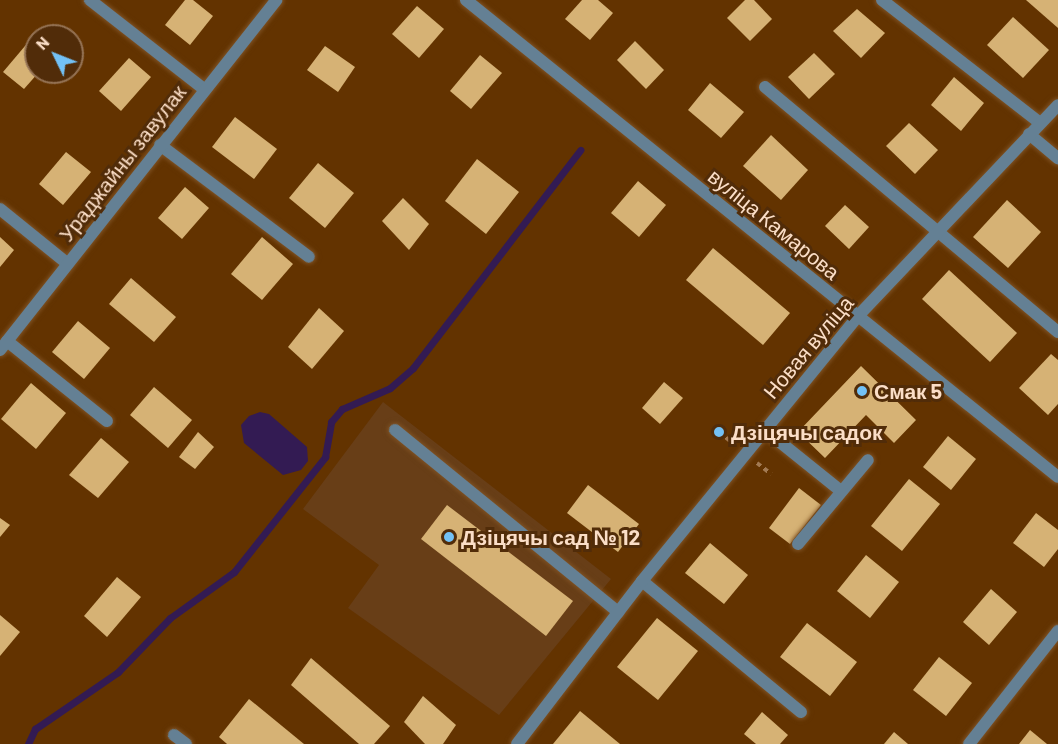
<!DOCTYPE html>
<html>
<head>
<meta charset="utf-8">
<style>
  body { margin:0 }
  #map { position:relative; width:1058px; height:744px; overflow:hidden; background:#633300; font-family:Barlow,sans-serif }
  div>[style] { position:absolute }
  .built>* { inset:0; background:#683e17 }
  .water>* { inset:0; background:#331b53 }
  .stream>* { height:7px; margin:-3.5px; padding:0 3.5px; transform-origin:3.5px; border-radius:3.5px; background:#331b53 }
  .building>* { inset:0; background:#d6b275 }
  .path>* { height:4px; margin-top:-2px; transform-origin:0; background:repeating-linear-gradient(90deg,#a27a53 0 4.5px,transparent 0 9px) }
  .roads { filter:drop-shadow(0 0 2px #7e5224) drop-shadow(0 0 2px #7e5224) }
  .service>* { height:12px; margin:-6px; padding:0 6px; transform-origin:6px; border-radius:6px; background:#648094 }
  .minor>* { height:12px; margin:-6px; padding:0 6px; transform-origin:6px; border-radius:6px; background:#648094 }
  .dots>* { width:16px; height:16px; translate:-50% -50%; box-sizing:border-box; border:3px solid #512c09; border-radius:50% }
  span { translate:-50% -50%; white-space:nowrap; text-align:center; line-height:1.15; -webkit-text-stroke:6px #512c09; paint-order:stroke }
  .street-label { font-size:21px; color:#fbdec7 }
  .poi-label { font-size:21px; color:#fbdec7; font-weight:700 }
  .left { translate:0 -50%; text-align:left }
  .north { position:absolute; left:24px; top:24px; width:60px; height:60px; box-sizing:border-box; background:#512c09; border:2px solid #957355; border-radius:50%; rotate:313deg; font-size:16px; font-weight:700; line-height:24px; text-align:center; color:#fbdec7 }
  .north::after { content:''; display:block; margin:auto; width:21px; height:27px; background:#73c1f5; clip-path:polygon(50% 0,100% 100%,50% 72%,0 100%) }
</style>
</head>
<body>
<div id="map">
  <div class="built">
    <i style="clip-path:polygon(383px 402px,611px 579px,499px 715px,348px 608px,379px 565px,303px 509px)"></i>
  </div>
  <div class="water">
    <i style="clip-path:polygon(260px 412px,269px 414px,307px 447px,308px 461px,301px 470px,283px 475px,244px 443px,241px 425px,249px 416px)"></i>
  </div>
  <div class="stream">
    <i style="left:28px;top:744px;width:17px;rotate:-65deg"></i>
    <i style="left:35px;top:729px;width:101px;rotate:-34.5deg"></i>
    <i style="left:118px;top:672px;width:75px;rotate:-46.1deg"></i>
    <i style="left:170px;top:618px;width:79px;rotate:-35.7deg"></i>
    <i style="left:234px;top:572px;width:147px;rotate:-51.6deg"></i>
    <i style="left:325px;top:457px;width:36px;rotate:-80deg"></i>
    <i style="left:331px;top:422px;width:17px;rotate:-50deg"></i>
    <i style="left:342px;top:409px;width:52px;rotate:-23.6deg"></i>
    <i style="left:390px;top:388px;width:30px;rotate:-41deg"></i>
    <i style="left:413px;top:368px;width:275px;rotate:-52.5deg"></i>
  </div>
  <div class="building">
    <i style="clip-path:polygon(185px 0,193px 0,213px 16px,190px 45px,165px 25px)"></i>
    <i style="clip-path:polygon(582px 0,598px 0,613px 13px,590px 40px,565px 19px)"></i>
    <i style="clip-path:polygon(745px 0,754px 0,772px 19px,750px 41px,727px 18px)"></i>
    <i style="clip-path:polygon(1026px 0,1058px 0,1058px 28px)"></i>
    <i style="clip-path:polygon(417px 6px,444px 29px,419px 58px,392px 34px)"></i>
    <i style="clip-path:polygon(857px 9px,885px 33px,861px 58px,833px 31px)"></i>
    <i style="clip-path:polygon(1013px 17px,1049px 50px,1023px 78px,987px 45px)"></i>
    <i style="clip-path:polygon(36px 33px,39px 72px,24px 89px,3px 72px)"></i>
    <i style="clip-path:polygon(635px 41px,664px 70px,646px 89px,617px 60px)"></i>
    <i style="clip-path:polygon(325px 46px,355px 67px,338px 92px,307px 70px)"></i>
    <i style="clip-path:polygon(814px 53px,835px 74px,809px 99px,788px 77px)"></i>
    <i style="clip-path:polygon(480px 55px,502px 73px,471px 109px,450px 91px)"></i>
    <i style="clip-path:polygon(129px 58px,151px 77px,121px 111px,99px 91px)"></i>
    <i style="clip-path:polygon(954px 77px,984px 103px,961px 131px,931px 105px)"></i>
    <i style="clip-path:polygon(710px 83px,744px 112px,721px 138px,688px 110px)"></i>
    <i style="clip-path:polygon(235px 117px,277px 149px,254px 179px,212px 147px)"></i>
    <i style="clip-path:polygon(909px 123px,938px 150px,915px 174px,886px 146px)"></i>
    <i style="clip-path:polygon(771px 135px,808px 170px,781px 200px,743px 166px)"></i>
    <i style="clip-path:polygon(66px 152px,91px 172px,63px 205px,39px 184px)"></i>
    <i style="clip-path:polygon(477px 159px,519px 192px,486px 234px,445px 201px)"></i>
    <i style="clip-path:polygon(318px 163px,354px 193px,325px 228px,289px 198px)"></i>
    <i style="clip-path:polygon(638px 181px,666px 205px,639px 237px,611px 213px)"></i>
    <i style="clip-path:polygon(185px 187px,209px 208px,182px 239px,158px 218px)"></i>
    <i style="clip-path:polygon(403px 198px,429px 224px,409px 250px,382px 221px)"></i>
    <i style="clip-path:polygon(1007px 200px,1041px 232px,1008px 268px,973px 237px)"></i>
    <i style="clip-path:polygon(845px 205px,869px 227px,849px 249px,825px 226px)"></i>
    <i style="clip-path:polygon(0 237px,14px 250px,0 267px)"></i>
    <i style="clip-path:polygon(262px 237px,293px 264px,262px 300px,231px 274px)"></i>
    <i style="clip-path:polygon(713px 248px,790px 313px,763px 345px,686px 280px)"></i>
    <i style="clip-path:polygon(949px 270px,1017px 333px,990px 362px,922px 299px)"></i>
    <i style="clip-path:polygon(131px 278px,176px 317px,154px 342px,109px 304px)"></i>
    <i style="clip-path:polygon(319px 308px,344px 331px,312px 369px,288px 347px)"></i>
    <i style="clip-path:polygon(78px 321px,110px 348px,84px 379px,52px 352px)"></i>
    <i style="clip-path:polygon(1051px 354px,1058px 360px,1058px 404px,1048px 415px,1019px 388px)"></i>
    <i style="clip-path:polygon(861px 366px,916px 420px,894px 443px,866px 415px,825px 458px,798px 432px)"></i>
    <i style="clip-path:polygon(664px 382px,683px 398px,660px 424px,642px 408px)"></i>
    <i style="clip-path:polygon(31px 383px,66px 413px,36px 449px,1px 419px)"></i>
    <i style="clip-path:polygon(154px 387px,192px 420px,168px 448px,130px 415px)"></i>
    <i style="clip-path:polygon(198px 432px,214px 447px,195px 469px,179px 457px)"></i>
    <i style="clip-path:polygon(948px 436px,976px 459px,951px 490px,923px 467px)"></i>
    <i style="clip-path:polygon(101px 438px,129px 462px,98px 498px,69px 475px)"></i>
    <i style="clip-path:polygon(909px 479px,940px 504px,902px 551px,871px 526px)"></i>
    <i style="clip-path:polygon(588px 485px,639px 524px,618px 552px,567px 513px)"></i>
    <i style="clip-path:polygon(799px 488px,821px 505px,790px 544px,769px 528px)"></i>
    <i style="clip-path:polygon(447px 505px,573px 601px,546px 636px,421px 539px)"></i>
    <i style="clip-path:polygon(1036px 513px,1058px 530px,1058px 549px,1044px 567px,1013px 543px)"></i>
    <i style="clip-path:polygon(0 518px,10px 525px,0 537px)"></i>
    <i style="clip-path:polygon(710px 543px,748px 575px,724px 604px,685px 573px)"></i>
    <i style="clip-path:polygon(866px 555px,899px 582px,870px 618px,837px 591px)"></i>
    <i style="clip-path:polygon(117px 577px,141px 597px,107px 637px,84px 616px)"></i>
    <i style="clip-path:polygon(991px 589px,1017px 612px,989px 645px,963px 622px)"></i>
    <i style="clip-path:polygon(0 615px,20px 632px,0 656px)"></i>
    <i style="clip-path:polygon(657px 618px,698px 651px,658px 700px,617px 667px)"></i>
    <i style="clip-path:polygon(807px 623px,857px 662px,830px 696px,780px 657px)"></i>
    <i style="clip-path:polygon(939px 657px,972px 683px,946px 716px,913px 690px)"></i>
    <i style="clip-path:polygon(311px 658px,390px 726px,374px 744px,359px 744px,291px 685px)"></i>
    <i style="clip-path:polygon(423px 696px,456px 725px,443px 744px,425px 744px,404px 722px)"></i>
    <i style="clip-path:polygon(249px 699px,304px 744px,227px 744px,219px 737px)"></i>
    <i style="clip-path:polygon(580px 711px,620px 744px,553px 744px)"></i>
    <i style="clip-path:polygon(762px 712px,788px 735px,780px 744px,756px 744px,744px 734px)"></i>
    <i style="clip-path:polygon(1030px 730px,1047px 744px,1019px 744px)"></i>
    <i style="clip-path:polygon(894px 732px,908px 744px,884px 744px)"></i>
  </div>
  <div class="path">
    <i style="left:719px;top:432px;width:21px;rotate:39deg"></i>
    <i style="left:757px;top:463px;width:18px;rotate:38deg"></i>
  </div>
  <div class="roads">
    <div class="service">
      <i style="left:90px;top:0;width:145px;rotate:38deg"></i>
      <i style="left:882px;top:0;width:200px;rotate:37.9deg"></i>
      <i style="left:765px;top:87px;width:382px;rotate:39.9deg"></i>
      <i style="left:0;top:209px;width:87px;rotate:39deg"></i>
      <i style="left:395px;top:430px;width:288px;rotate:39.2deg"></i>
      <i style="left:765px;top:430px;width:97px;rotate:38.8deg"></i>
      <i style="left:798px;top:544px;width:109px;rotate:-50.2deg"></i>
      <i style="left:642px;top:581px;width:206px;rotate:39.5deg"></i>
      <i style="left:174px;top:735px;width:15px;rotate:37deg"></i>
    </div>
    <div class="minor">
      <i style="left:466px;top:0;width:760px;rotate:38.86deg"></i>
      <i style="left:1029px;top:134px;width:38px;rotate:40deg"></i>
      <i style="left:160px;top:145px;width:186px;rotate:36.9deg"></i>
      <i style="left:7px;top:341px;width:128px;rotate:38.7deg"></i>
      <i style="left:0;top:350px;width:446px;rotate:-51.7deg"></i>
      <i style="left:517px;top:744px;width:205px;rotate:-52.5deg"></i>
      <i style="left:642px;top:581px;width:340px;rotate:-50.8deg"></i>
      <i style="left:857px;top:317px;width:292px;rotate:-46.5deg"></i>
      <i style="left:969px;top:744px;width:144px;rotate:-51.8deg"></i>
    </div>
  </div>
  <div class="dots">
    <i style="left:862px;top:391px;background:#73c1f5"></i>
    <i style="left:719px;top:432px;background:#73c1f5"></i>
    <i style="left:449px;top:537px;background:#73c1f5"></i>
  </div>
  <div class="street-label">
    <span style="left:122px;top:163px;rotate:-52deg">Ураджайны завулак</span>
    <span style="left:774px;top:224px;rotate:39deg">вуліца Камарова</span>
    <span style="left:808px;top:347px;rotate:-50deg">Новая вуліца</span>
  </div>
  <div class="poi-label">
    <span class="left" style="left:874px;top:391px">Смак 5</span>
    <span class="left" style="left:731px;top:432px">Дзіцячы садок</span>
    <span class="left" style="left:461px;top:537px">Дзіцячы сад № 12</span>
  </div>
  <div class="north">N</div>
</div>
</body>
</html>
